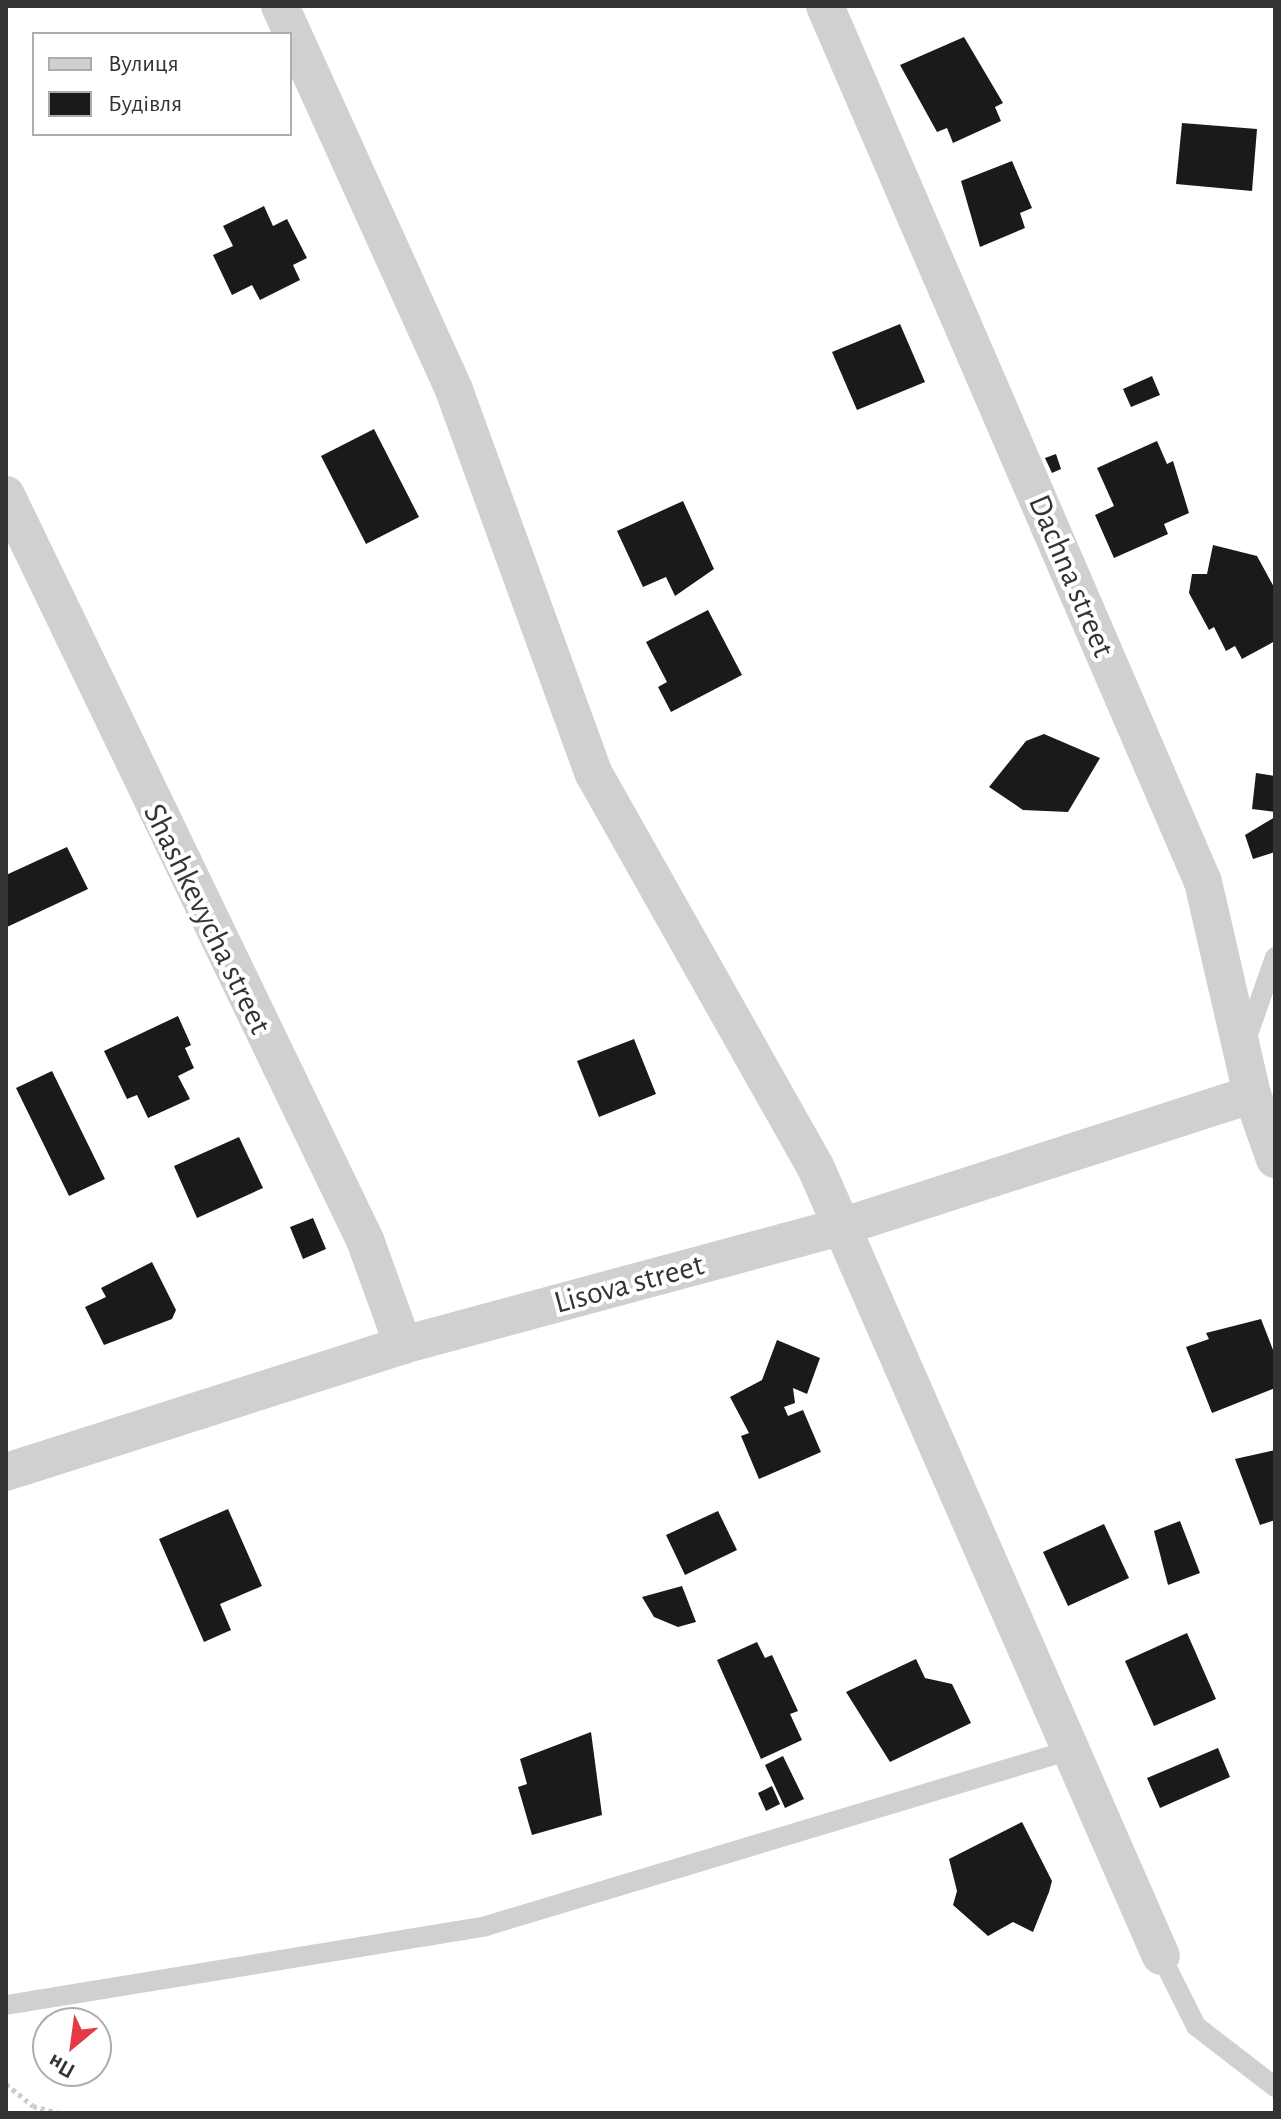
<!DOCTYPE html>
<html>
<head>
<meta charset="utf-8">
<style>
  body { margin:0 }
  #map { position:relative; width:1281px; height:2119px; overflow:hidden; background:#fff; font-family:"Alegreya Sans",sans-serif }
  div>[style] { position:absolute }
  .building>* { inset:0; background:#1a1a1a }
  .path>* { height:5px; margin-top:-2.5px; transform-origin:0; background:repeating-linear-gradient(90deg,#cdcdcd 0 4px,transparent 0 8px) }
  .lane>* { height:20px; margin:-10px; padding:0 10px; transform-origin:10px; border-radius:10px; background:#d0d0d0 }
  .street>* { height:38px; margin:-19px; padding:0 19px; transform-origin:19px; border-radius:19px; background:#d0d0d0 }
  span { translate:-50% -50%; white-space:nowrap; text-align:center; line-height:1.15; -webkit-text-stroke:8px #fff; paint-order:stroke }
  .street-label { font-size:32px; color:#333 }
  .frame { position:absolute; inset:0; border:8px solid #333; pointer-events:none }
  .legend { position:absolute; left:32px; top:32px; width:260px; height:104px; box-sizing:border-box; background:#fff; border:2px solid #adadad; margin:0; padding:10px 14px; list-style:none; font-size:24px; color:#333 }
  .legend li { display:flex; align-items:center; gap:16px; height:40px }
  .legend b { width:40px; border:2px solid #adadad }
  .north { position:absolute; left:32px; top:2007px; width:80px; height:80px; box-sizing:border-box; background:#fff; border:2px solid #adadad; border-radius:50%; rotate:209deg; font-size:22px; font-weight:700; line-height:32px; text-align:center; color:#333 }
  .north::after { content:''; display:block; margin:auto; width:28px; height:36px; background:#e63946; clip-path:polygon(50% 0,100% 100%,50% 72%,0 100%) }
</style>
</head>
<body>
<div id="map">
  <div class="building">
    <i style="clip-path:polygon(964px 37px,1003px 103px,995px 107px,1001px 121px,953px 143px,947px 128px,937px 132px,900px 65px)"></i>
    <i style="clip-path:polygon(1182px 123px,1257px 129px,1252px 191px,1176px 184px)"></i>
    <i style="clip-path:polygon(1012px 161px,1032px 208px,1020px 213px,1025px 228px,980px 247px,961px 181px)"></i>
    <i style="clip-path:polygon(264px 206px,273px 226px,287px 219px,307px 258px,293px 265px,300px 280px,260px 300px,252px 285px,232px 295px,213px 255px,233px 246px,223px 226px)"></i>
    <i style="clip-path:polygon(900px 324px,925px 382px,857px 410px,832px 352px)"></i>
    <i style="clip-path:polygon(1152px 376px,1160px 395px,1131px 407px,1123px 389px)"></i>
    <i style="clip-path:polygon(374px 429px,419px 517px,366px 544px,321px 456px)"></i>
    <i style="clip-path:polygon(1157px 441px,1167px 464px,1173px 461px,1189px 513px,1164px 524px,1168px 534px,1114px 558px,1095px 515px,1114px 506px,1097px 468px)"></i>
    <i style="clip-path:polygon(1056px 454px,1061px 469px,1052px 473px,1045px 458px)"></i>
    <i style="clip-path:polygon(683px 501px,714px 569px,675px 596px,666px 577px,643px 587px,617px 531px)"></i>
    <i style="clip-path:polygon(1213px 545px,1257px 556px,1275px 589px,1275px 641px,1242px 659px,1235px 646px,1226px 651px,1214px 627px,1209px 630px,1189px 593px,1192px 574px,1207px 574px)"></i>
    <i style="clip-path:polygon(708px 610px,742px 675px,671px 712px,658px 687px,667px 682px,646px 642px)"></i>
    <i style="clip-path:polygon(1044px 734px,1100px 758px,1068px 812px,1023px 810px,989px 787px,1026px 741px)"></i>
    <i style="clip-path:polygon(1256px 773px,1275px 776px,1275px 812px,1252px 809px)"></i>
    <i style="clip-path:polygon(1275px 817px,1275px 852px,1253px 859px,1245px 835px)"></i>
    <i style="clip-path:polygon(67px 847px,88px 889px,7px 927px,6px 875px)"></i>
    <i style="clip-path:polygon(178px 1016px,191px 1045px,185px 1048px,194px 1068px,178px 1076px,190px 1099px,148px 1118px,137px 1095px,127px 1099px,104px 1051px)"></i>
    <i style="clip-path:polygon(634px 1039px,656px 1094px,599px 1117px,577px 1061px)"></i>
    <i style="clip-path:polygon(52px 1071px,105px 1179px,69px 1196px,16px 1088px)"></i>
    <i style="clip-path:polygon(239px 1137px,263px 1188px,197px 1218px,174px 1166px)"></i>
    <i style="clip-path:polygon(313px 1218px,326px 1249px,303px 1259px,290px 1227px)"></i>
    <i style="clip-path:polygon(152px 1262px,176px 1310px,172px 1319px,104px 1345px,85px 1307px,106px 1297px,101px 1288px)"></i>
    <i style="clip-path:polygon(1261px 1319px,1275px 1355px,1275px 1388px,1212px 1413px,1186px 1347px,1209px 1339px,1206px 1333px)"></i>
    <i style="clip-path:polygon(777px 1340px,820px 1358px,807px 1394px,793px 1388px,795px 1403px,784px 1407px,788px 1416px,803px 1410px,821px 1452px,759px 1479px,741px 1436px,749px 1433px,730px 1397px,762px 1380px)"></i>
    <i style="clip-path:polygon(1275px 1450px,1275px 1520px,1260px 1525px,1235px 1459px)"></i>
    <i style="clip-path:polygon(228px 1509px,262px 1586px,220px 1604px,231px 1630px,204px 1642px,159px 1539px)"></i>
    <i style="clip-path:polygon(718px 1511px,737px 1550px,685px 1575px,666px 1535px)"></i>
    <i style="clip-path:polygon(1180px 1521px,1200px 1573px,1168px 1585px,1154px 1531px)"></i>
    <i style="clip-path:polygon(1104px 1524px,1129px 1578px,1068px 1606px,1043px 1552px)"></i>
    <i style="clip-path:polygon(682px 1586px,696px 1622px,678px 1627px,654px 1617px,642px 1597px)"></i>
    <i style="clip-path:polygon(1187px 1633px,1216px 1699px,1154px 1726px,1125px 1661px)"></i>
    <i style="clip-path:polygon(757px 1642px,765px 1658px,772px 1655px,798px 1711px,790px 1714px,802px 1740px,761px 1759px,717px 1660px)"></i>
    <i style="clip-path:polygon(916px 1659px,925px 1678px,952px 1684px,971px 1723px,890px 1762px,846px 1692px)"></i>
    <i style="clip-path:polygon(591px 1732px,602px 1815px,532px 1835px,518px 1787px,527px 1784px,520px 1759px)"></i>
    <i style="clip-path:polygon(1218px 1748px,1230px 1777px,1160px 1808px,1147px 1778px)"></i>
    <i style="clip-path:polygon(783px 1756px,804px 1799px,785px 1808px,765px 1765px)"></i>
    <i style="clip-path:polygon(772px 1786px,780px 1804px,766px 1811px,758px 1793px)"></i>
    <i style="clip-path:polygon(1022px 1822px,1052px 1881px,1049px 1892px,1033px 1932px,1013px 1922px,988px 1936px,953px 1905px,957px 1891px,949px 1859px)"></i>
  </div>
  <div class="path">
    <i style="left:6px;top:2084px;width:35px;rotate:39deg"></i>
    <i style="left:33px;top:2106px;width:28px;rotate:15deg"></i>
  </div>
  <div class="lane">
    <i style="left:1246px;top:1040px;width:88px;rotate:-70.7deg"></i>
    <i style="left:1161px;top:1956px;width:78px;rotate:63.4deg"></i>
    <i style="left:1196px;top:2026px;width:100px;rotate:37.7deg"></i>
    <i style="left:6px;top:2005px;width:486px;rotate:-9.3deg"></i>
    <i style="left:486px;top:1926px;width:607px;rotate:-16.76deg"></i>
  </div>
  <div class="street">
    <i style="left:280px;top:6px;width:422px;rotate:65.6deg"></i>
    <i style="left:454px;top:390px;width:409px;rotate:70deg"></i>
    <i style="left:594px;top:774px;width:452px;rotate:60.6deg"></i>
    <i style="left:816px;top:1168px;width:860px;rotate:66.36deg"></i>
    <i style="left:825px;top:6px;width:954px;rotate:66.66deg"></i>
    <i style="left:1203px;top:882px;width:218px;rotate:77deg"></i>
    <i style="left:1252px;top:1094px;width:69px;rotate:70.5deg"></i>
    <i style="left:6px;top:495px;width:827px;rotate:64.27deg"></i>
    <i style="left:365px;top:1240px;width:112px;rotate:70.1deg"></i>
    <i style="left:6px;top:1472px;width:417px;rotate:-17.7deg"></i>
    <i style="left:403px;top:1345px;width:450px;rotate:-15.1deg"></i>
    <i style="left:838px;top:1228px;width:435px;rotate:-17.9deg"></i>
  </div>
  <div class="street-label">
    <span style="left:1071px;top:576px;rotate:67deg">Dachna street</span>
    <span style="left:207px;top:919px;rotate:64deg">Shashkevycha street</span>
    <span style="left:629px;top:1284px;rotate:-15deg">Lisova street</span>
  </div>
  <div class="frame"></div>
  <ul class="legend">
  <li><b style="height:10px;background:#d0d0d0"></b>Вулиця</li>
  <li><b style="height:22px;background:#1a1a1a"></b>Будівля</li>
  </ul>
  <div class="north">Пн</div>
</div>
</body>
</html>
